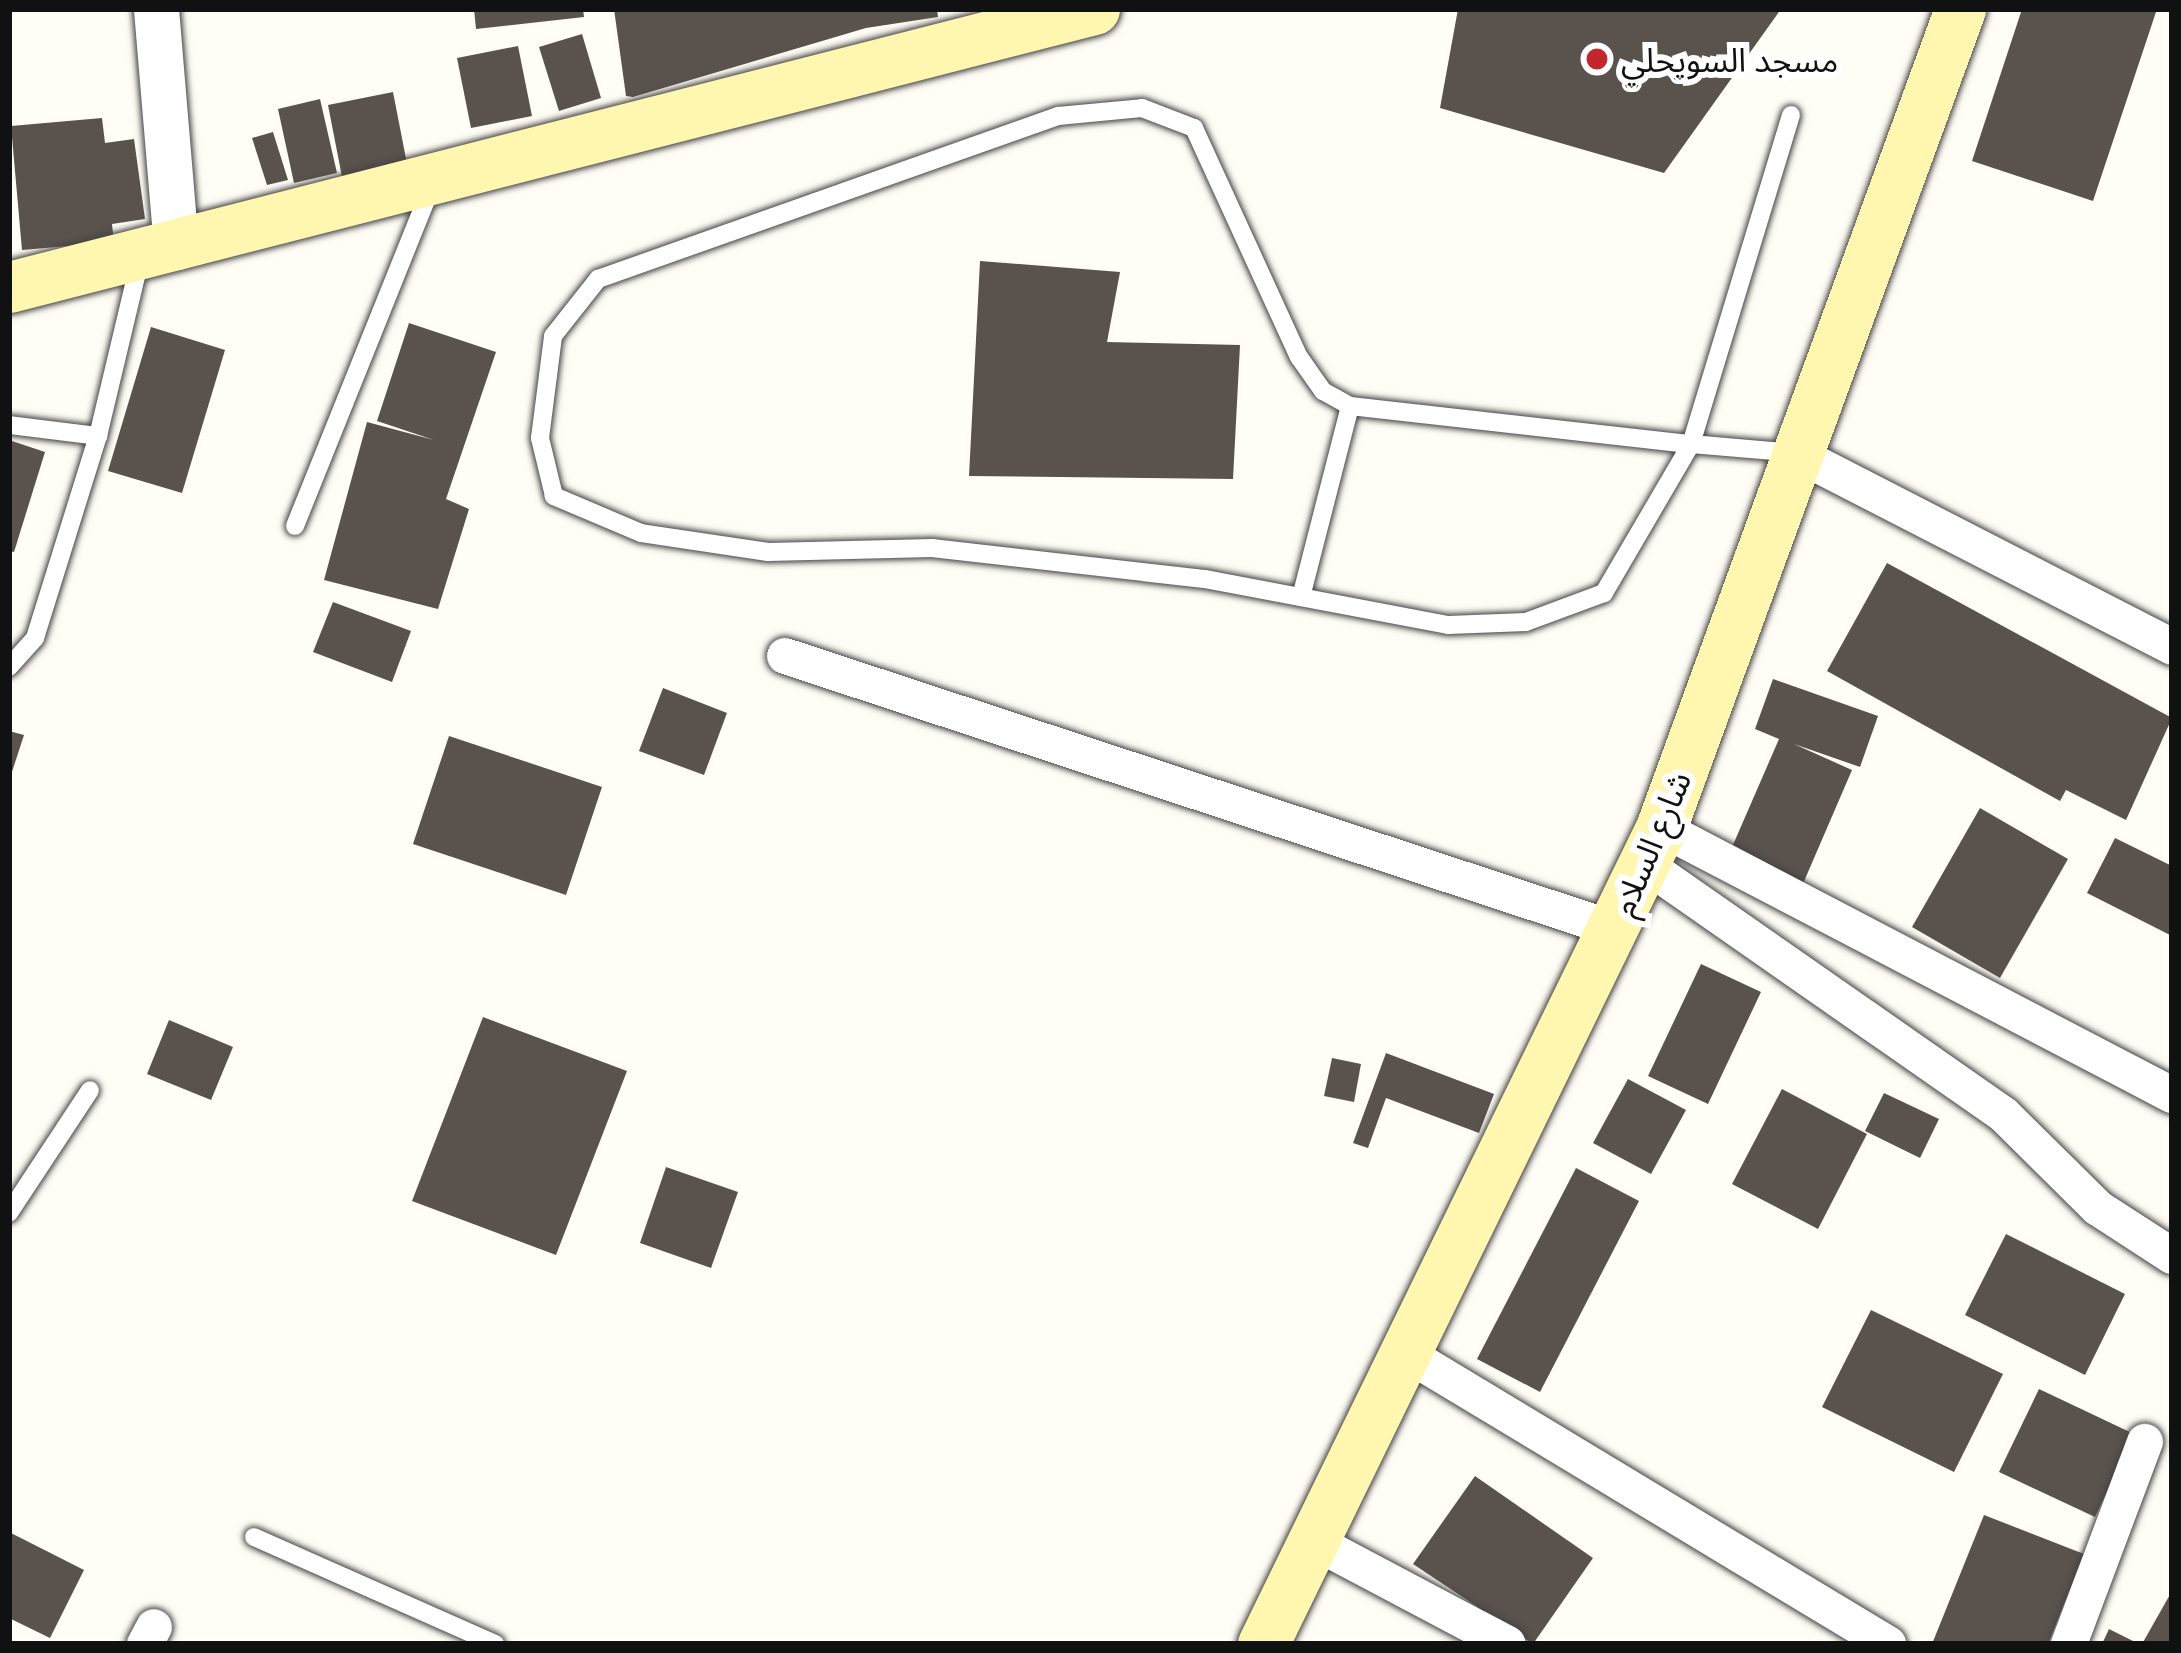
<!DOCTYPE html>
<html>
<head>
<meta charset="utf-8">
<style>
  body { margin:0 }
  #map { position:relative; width:2181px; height:1653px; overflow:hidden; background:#fffdf5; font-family:"Playfair Display","Noto Sans Arabic",serif }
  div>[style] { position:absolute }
  .building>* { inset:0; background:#5a524d }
  .roads { filter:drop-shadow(0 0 3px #444) drop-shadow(0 0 3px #444) }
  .service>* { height:18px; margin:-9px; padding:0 9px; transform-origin:9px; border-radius:9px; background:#fff }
  .minor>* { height:36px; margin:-18px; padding:0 18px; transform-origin:18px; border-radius:18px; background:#fff }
  .tertiary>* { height:45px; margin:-22.5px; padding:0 22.5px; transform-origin:22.5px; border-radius:22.5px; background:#fff }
  .secondary>* { height:51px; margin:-25.5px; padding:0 25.5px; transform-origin:25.5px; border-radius:25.5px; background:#fff6b0 }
  .dots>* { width:33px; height:33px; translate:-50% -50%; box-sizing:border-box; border:6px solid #fff; border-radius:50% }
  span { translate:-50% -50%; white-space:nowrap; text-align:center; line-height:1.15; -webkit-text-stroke:12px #fff; paint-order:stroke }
  .poi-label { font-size:33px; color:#111 }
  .left { translate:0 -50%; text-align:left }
  .street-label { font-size:33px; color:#111 }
  .frame { position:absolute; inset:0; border:12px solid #111; pointer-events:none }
</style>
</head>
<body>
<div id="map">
  <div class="building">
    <i style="clip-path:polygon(474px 9px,583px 9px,584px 17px,476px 29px)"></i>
    <i style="clip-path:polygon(614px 9px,937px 9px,938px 17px,866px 28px,633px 97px,626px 96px)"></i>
    <i style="clip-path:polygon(1458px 9px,1781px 9px,1664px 173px,1440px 108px)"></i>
    <i style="clip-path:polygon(2022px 9px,2157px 9px,2093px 201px,1972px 161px)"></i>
    <i style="clip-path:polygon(582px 34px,601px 98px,559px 111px,539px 47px)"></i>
    <i style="clip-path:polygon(518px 46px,532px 116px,471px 128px,457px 58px)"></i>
    <i style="clip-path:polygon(393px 92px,408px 169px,343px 182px,328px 105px)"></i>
    <i style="clip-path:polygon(320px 99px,337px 173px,294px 183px,278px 109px)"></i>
    <i style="clip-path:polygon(102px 118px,105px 143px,134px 139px,145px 219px,112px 224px,114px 242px,22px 250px,11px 126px)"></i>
    <i style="clip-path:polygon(273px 132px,288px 180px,267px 185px,252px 138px)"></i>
    <i style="clip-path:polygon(980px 261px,1120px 272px,1107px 342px,1240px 345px,1233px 479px,969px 476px)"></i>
    <i style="clip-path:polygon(409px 323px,496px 352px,446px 499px,469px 509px,438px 609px,324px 580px,367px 422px,434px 440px,377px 421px)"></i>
    <i style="clip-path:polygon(151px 327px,225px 350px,182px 493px,108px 471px)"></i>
    <i style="clip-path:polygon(9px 440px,45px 452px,14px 552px,9px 551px)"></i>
    <i style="clip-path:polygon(1887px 563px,2172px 718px,2126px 820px,2066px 790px,2060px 801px,1827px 671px)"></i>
    <i style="clip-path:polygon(333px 602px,411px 631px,392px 682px,313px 652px)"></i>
    <i style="clip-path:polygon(1773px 679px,1878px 716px,1860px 767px,1794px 744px,1852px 770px,1799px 893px,1726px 861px,1779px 739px,1755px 729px)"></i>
    <i style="clip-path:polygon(663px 688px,727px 713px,704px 775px,639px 751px)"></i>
    <i style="clip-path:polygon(9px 731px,24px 735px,10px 778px,9px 778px)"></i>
    <i style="clip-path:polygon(449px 736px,602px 787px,566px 895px,413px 844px)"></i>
    <i style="clip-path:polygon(1980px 808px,2068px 859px,2000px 978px,1912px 927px)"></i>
    <i style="clip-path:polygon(2115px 838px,2172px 866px,2172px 936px,2087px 893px)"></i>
    <i style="clip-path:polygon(1701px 964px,1761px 992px,1708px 1104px,1648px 1076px)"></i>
    <i style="clip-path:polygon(483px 1017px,627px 1071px,556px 1255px,412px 1201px)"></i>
    <i style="clip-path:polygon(169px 1020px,233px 1047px,211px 1100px,147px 1074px)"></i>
    <i style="clip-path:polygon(1386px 1053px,1494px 1094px,1479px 1133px,1386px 1098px,1368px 1148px,1353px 1143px)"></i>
    <i style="clip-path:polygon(1332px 1058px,1361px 1064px,1354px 1102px,1324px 1096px)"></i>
    <i style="clip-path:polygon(1628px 1079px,1686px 1110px,1651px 1174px,1593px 1143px)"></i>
    <i style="clip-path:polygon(1782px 1089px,1867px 1134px,1818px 1229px,1732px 1184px)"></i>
    <i style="clip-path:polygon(1884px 1093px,1939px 1119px,1920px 1158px,1865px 1131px)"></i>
    <i style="clip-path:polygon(666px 1167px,738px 1192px,711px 1268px,640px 1243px)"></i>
    <i style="clip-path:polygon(1576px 1168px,1639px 1201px,1540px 1392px,1477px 1359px)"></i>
    <i style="clip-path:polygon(2006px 1234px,2125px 1294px,2085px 1375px,1965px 1315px)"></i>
    <i style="clip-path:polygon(1871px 1310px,2003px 1374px,1954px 1472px,1822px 1407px)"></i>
    <i style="clip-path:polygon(2039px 1389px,2134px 1434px,2095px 1517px,1999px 1472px)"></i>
    <i style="clip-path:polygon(1475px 1476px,1593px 1558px,1533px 1644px,1413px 1564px)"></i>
    <i style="clip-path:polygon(1984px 1515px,2084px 1554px,2048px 1644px,1932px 1644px)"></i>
    <i style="clip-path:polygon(9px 1532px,84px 1570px,50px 1638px,9px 1618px)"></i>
    <i style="clip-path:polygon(2172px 1591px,2172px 1644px,2142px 1644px)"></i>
    <i style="clip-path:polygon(2109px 1629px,2139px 1644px,2102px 1644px)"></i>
  </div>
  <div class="roads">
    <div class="service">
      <i style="left:1791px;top:115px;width:344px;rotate:106.9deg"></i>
      <i style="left:1691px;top:444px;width:173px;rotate:120.3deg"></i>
      <i style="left:1604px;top:593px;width:83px;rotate:159.6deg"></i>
      <i style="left:1526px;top:622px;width:78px;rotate:177.8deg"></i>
      <i style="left:1448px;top:625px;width:248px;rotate:-169.3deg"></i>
      <i style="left:1204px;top:579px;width:274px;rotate:-173.5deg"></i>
      <i style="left:932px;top:548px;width:164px;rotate:178.6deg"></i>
      <i style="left:768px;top:552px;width:128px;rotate:-171.5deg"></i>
      <i style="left:641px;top:533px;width:95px;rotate:-157deg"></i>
      <i style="left:554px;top:496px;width:60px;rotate:-103.6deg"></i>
      <i style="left:540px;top:438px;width:103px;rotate:-82.7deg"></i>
      <i style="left:553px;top:336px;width:73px;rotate:-51.7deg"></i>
      <i style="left:598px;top:279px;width:488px;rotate:-19.5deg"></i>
      <i style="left:1058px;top:116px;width:84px;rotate:-5.4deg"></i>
      <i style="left:1142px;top:108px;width:56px;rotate:21deg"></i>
      <i style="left:1194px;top:128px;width:252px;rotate:65.4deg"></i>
      <i style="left:1299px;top:357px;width:42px;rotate:54.8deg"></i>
      <i style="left:1323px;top:391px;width:31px;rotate:29deg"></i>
      <i style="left:1350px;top:406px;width:343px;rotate:6.4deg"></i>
      <i style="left:1691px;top:444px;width:104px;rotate:4.9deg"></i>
      <i style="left:9px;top:425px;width:90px;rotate:7deg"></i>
      <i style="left:295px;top:526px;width:367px;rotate:-68.1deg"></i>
      <i style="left:1301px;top:597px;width:197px;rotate:-75.6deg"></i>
      <i style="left:9px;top:667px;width:39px;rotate:-48deg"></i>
      <i style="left:35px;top:638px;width:212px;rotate:-72.7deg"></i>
      <i style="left:98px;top:436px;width:181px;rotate:-76.6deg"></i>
      <i style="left:9px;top:1213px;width:147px;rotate:-56.6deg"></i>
      <i style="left:254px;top:1537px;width:264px;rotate:23.9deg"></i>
    </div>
    <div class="minor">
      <i style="left:1795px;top:453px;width:424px;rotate:27.2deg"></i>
      <i style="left:785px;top:656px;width:873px;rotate:18.23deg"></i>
      <i style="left:1661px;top:828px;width:577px;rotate:27.59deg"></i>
      <i style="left:1643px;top:863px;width:440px;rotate:34.9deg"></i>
      <i style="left:2004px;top:1115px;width:132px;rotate:44.7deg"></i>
      <i style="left:2098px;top:1208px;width:88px;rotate:33deg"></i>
      <i style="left:1407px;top:1354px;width:562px;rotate:31.09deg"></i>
      <i style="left:1315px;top:1542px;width:218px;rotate:27.9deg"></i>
      <i style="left:145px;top:1644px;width:19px;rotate:-62deg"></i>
      <i style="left:2069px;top:1644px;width:216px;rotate:-69.4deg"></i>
    </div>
    <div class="tertiary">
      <i style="left:156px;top:9px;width:239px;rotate:85.2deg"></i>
    </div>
    <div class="secondary">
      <i style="left:9px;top:287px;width:1120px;rotate:-14.37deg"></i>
      <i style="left:1263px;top:1644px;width:908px;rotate:-64deg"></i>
      <i style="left:1661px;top:828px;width:872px;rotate:-69.94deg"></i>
    </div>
  </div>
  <div class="dots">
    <i style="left:1597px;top:59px;background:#c4262e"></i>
  </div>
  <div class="poi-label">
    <span class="left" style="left:1621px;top:59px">مسجد السويحلي</span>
  </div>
  <div class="street-label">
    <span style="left:1650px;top:843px;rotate:-67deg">شارع السلام</span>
  </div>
  <div class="frame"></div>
</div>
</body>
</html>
